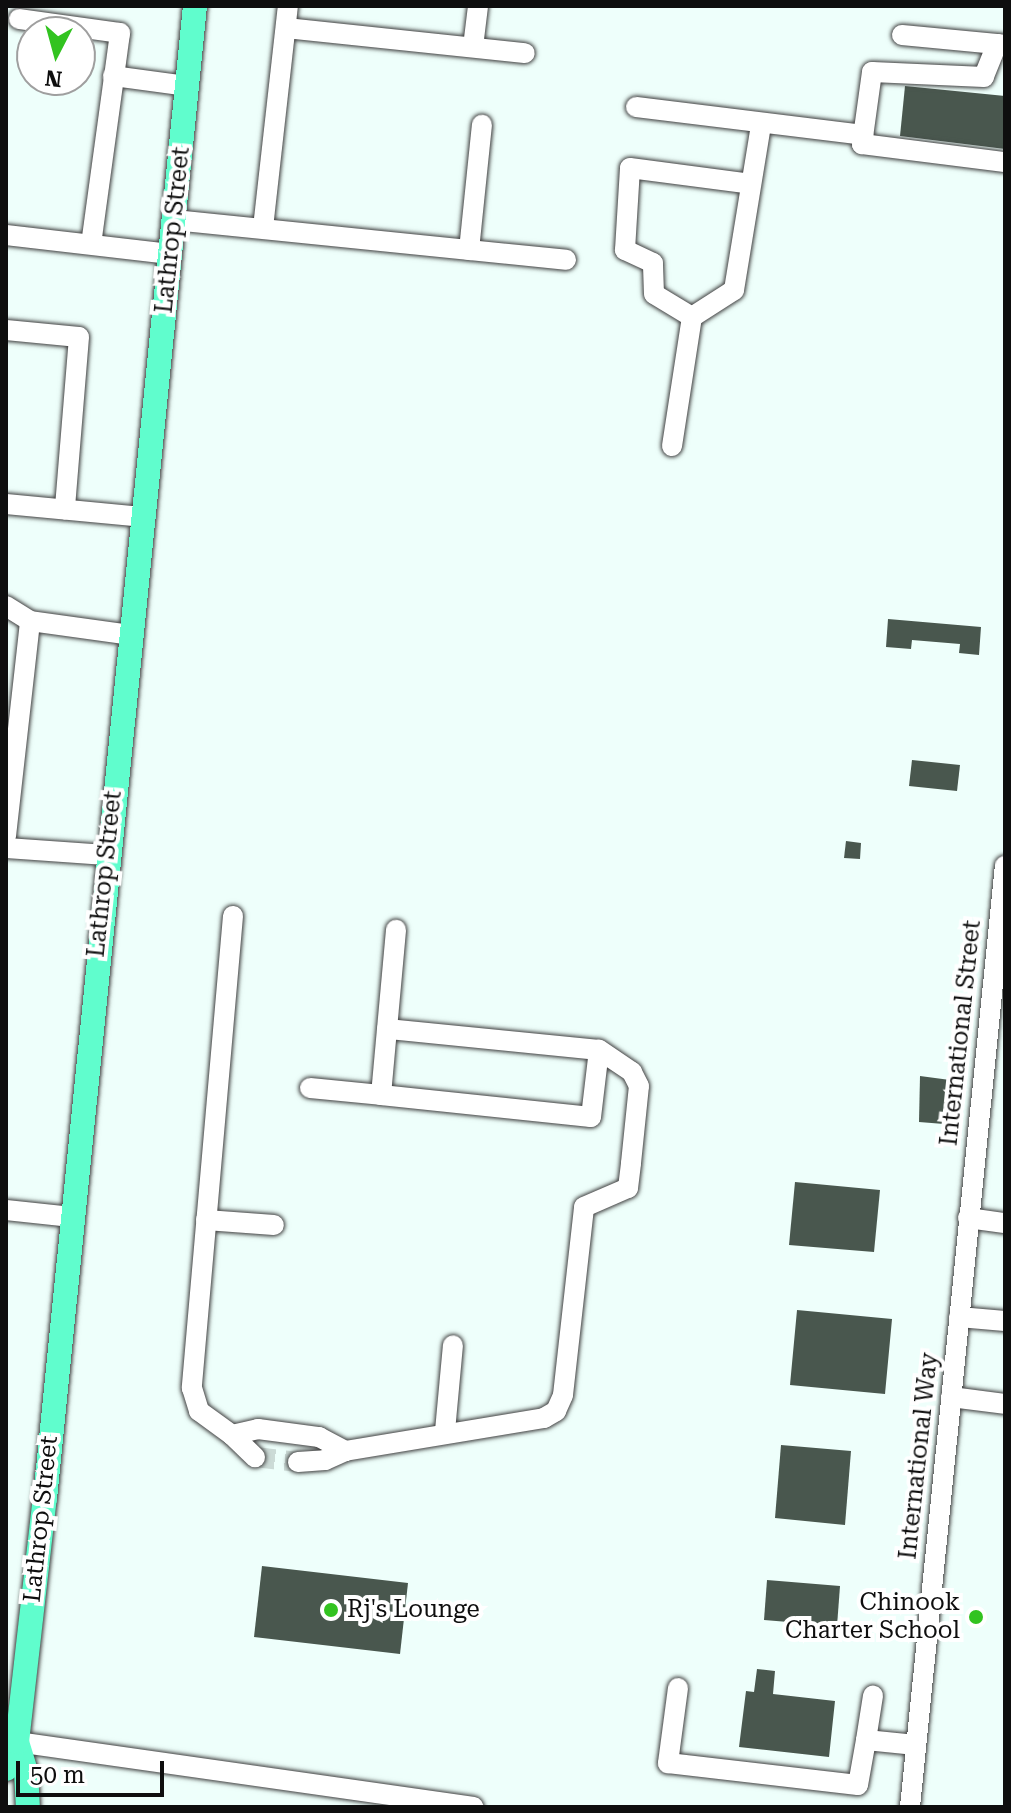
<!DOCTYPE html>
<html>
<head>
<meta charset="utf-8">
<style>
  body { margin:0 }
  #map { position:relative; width:1011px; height:1813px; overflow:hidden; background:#eefffb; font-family:"Roboto Serif",serif }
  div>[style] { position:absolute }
  .building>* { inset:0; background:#49574e }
  .minor-tunnel>* { height:20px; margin-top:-10px; transform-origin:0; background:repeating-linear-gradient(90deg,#ccdbd7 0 20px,transparent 0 30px) }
  .roads { filter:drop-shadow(0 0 2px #414141) drop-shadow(0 0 2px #414141) }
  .minor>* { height:20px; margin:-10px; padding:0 10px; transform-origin:10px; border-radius:10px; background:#fff }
  .major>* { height:24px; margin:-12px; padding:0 12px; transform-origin:12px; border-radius:12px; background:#60fdcd }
  .dots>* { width:22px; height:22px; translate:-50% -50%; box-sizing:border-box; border:4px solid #fff; border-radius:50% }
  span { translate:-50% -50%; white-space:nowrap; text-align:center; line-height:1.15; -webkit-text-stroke:8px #fff; paint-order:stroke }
  .street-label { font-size:24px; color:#0e0e0e }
  .poi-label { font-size:24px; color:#0e0e0e }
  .right { translate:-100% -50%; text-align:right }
  .left { translate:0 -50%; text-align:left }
  .frame { position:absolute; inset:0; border:8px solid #0e0e0e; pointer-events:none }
  .north { position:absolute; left:16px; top:16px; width:80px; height:80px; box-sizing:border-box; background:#fff; border:2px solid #9f9f9f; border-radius:50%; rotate:186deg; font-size:22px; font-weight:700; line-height:32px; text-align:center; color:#0e0e0e }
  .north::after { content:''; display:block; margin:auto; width:28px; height:36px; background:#32c320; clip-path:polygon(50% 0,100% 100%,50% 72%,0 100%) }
  .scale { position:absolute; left:16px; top:1761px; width:148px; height:36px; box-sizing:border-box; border:4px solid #0e0e0e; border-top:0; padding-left:10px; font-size:24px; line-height:28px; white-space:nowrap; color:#0e0e0e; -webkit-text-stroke:6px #fff; paint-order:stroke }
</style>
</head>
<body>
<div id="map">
  <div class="building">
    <i style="clip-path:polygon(905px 86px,1005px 96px,1005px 149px,900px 136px)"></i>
    <i style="clip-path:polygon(888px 619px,981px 627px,979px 655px,959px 653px,960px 644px,912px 640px,911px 649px,886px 647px)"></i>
    <i style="clip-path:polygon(912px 760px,960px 765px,957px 791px,909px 786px)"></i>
    <i style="clip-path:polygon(846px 841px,861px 843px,860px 859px,844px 858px)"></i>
    <i style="clip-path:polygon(920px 1076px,950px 1080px,944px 1124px,919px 1122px)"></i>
    <i style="clip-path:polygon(795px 1182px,880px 1190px,874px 1252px,789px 1245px)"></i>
    <i style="clip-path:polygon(797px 1310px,892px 1319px,885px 1394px,790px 1385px)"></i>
    <i style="clip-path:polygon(781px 1445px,851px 1451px,845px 1525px,775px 1518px)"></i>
    <i style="clip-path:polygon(262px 1566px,408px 1583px,400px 1654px,254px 1637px)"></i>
    <i style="clip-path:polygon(767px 1580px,840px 1586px,837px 1626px,764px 1620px)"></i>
    <i style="clip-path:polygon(757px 1669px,775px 1671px,773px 1694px,835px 1701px,829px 1757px,739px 1747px,746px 1691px,754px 1692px)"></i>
  </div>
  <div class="minor-tunnel">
    <i style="left:255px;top:1457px;width:43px;rotate:6.6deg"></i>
  </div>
  <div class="roads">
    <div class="minor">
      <i style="left:19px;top:19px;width:102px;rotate:7.9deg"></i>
      <i style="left:120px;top:33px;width:213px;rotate:97.8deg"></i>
      <i style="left:286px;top:28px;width:240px;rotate:6deg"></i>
      <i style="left:902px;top:35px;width:95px;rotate:5.4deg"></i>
      <i style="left:1005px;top:45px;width:8px;rotate:-173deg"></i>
      <i style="left:997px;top:44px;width:35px;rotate:112deg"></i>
      <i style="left:984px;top:77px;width:112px;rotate:-177.4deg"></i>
      <i style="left:872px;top:72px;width:73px;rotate:97.9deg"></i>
      <i style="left:862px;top:144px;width:144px;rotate:7.2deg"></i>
      <i style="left:473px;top:47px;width:41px;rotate:-83deg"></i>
      <i style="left:113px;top:76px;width:75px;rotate:7.7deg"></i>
      <i style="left:636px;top:107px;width:229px;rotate:7deg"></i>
      <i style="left:174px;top:220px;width:394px;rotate:5.8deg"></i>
      <i style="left:263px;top:228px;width:223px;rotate:-83.6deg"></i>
      <i style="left:6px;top:235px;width:165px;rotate:6.6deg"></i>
      <i style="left:469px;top:250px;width:126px;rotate:-84.1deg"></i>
      <i style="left:692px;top:317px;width:44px;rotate:-148.8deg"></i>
      <i style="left:654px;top:294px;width:31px;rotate:-92deg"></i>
      <i style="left:653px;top:263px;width:31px;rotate:-155deg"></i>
      <i style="left:625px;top:250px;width:82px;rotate:-86.5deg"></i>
      <i style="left:630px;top:168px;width:122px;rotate:7.5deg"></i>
      <i style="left:6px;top:330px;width:73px;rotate:5.5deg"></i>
      <i style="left:79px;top:337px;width:173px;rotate:94.7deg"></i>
      <i style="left:672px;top:446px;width:131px;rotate:-81.2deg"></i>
      <i style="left:692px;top:317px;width:50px;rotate:-32.7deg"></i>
      <i style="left:734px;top:290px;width:167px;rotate:-80.7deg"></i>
      <i style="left:6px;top:504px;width:139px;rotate:5.4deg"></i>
      <i style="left:6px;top:606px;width:28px;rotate:32deg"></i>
      <i style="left:6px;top:836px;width:216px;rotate:-83.6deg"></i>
      <i style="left:30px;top:621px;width:102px;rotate:7.9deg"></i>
      <i style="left:6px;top:848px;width:101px;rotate:4deg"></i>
      <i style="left:233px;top:916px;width:474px;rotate:95deg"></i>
      <i style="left:192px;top:1388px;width:24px;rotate:73deg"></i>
      <i style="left:199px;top:1411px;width:41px;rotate:36deg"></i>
      <i style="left:232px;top:1435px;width:27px;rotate:-13deg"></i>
      <i style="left:258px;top:1429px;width:62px;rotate:7.5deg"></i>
      <i style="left:319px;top:1437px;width:30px;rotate:28deg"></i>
      <i style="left:345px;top:1451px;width:202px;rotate:-9.4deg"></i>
      <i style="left:544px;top:1418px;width:14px;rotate:-30deg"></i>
      <i style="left:556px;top:1411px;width:17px;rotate:-66deg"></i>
      <i style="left:563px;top:1395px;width:189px;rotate:-83.6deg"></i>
      <i style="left:584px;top:1207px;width:48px;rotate:-23.4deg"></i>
      <i style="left:628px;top:1188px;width:25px;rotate:-83deg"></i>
      <i style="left:631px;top:1163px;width:77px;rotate:-84.1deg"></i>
      <i style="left:639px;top:1086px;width:16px;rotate:-117deg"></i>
      <i style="left:632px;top:1072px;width:40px;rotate:-146deg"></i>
      <i style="left:310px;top:1088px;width:71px;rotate:5.6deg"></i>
      <i style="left:381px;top:1095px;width:166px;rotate:-84.8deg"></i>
      <i style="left:381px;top:1095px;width:211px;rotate:6deg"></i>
      <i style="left:591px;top:1117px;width:67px;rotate:-83.2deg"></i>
      <i style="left:599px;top:1050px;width:213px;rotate:-174.3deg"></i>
      <i style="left:6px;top:1210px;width:66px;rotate:6.1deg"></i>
      <i style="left:968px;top:1218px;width:37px;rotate:8deg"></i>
      <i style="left:206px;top:1220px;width:68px;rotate:4.2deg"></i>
      <i style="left:959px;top:1317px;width:46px;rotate:5deg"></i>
      <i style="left:951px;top:1397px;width:54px;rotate:7.4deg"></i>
      <i style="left:445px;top:1431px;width:86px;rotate:-84.7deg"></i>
      <i style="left:232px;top:1435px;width:32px;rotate:44deg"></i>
      <i style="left:298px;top:1462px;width:27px;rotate:-4deg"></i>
      <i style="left:325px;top:1460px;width:22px;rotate:-24deg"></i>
      <i style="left:678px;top:1688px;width:76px;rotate:97.6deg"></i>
      <i style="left:668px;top:1763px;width:191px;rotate:6.6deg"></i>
      <i style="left:858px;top:1785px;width:46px;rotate:-79.9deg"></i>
      <i style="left:866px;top:1740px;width:50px;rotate:5.7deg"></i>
      <i style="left:866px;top:1740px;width:45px;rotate:-81deg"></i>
      <i style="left:17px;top:1742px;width:461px;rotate:8.1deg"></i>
      <i style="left:910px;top:1807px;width:946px;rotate:-84.24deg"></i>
    </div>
    <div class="major">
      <i style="left:17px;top:1742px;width:30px;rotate:73deg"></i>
      <i style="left:26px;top:1771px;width:36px;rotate:87deg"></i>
      <i style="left:6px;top:1769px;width:29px;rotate:-68deg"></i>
      <i style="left:17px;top:1742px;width:246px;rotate:-83.5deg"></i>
      <i style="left:45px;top:1498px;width:1500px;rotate:-84.26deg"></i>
    </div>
  </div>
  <div class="dots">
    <i style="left:331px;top:1610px;background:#32c320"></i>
    <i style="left:976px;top:1617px;background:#32c320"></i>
  </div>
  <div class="street-label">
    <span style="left:173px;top:230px;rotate:-84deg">Lathrop Street</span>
    <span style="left:105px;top:874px;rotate:-84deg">Lathrop Street</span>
    <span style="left:961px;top:1033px;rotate:-84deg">International Street</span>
    <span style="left:919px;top:1456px;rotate:-84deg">International Way</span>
    <span style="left:41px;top:1519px;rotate:-84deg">Lathrop Street</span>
  </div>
  <div class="poi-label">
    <span class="right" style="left:960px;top:1617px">Chinook<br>Charter School</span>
    <span class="left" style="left:347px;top:1610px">Rj's Lounge</span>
  </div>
  <div class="frame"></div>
  <div class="north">N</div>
  <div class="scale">50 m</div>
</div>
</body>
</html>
